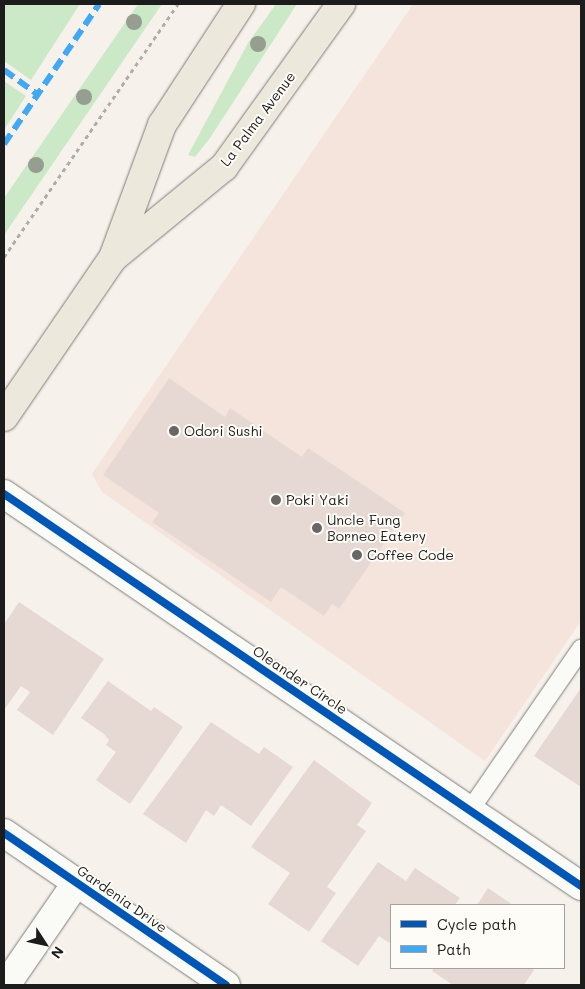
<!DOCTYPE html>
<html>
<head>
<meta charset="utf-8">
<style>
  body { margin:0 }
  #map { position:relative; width:585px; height:989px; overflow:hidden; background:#f7f1ec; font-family:Mali,sans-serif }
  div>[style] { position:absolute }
  .built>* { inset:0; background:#f5e4dc }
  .green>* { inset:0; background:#cce9c7 }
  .building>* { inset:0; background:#e6d9d3 }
  .path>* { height:3px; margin-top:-1.5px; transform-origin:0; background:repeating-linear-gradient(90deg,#afadab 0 4px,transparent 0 8px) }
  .roads { filter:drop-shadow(0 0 1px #7f7c7a) drop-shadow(0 0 1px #7f7c7a) }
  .lane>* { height:18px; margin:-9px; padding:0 9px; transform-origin:9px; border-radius:9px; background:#fafaf7 }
  .street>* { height:28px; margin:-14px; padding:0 14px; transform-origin:14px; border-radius:14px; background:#fafaf7 }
  .primary>* { height:28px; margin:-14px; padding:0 14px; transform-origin:14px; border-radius:14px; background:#ece8db }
  .quiet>* { height:6px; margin-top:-3px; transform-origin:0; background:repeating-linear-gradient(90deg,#3fa9f5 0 12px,transparent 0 18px) }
  .cycleway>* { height:8px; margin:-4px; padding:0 4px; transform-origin:4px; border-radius:4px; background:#0057b8 }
  .trees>* { width:16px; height:16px; margin:-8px; border-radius:50%; background:#969d91 }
  .dots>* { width:14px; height:14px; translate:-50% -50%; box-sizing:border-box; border:2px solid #fdfcf7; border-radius:50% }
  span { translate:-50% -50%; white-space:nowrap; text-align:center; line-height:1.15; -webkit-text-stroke:4px #fdfcf7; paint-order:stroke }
  .street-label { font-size:14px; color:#1c1c1c }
  .poi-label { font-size:14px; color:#1c1c1c }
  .left { translate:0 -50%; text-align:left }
  .frame { position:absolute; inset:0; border:5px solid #1c1c1c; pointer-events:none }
  .legend { position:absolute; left:390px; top:904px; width:175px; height:65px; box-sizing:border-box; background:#fdfcf7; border:1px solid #a3a29f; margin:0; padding:6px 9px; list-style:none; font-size:15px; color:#1c1c1c }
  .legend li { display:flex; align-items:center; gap:10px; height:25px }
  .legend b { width:25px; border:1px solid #a3a29f }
  .north { position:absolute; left:20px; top:919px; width:50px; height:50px; -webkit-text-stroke:4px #fdfcf7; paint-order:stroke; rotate:125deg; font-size:14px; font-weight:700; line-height:20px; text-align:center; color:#1c1c1c }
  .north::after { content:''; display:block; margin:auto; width:18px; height:22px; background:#1c1c1c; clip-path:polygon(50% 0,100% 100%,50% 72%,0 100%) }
</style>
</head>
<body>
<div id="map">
  <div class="built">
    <i style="clip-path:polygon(413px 4px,581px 4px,581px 621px,485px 761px,102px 492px,92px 474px)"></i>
  </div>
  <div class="green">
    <i style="clip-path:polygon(4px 4px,80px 4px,31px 80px,4px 61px)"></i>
    <i style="clip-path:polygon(138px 4px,162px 4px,4px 235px,4px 198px)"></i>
    <i style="clip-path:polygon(276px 4px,297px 4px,210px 138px,195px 157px,188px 155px,248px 43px)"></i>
    <i style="clip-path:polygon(4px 81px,26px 96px,4px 130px)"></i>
  </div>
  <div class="building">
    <i style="clip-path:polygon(169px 378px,225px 417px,230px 408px,302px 457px,308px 448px,405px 513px,339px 609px,332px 604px,324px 616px,281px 587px,271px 602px,152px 522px,159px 513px,103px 475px)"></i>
    <i style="clip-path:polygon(19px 602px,104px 659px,53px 735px,17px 710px,30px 692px,21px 686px,4px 710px,4px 624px)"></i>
    <i style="clip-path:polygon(108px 681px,151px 711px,154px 707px,183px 727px,130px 804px,96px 780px,116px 752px,106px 745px,109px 740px,104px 734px,81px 718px)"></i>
    <i style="clip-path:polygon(581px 688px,581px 787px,534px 756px)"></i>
    <i style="clip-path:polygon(211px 722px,259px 754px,264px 747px,293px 767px,251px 826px,221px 805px,214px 816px,206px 810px,186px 843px,143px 814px)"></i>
    <i style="clip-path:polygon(314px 760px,372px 803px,357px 825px,366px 831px,327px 887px,336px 893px,309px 932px,268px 904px,290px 873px,251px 847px)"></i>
    <i style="clip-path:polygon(378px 862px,406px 881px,415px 868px,460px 898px,455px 905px,391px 905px,391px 940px,389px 943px,379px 936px,358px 966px,321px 941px)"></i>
    <i style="clip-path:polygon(488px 888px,513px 905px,477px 905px)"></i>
    <i style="clip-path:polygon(434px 968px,531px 968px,534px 970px,524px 985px,453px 985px,432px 971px)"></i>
  </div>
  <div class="path">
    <i style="left:4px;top:257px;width:307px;rotate:-55.5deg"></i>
  </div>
  <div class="roads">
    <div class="lane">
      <i style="left:470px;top:810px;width:196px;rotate:-55.4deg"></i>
    </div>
    <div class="street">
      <i style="left:4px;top:494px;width:698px;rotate:34.19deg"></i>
      <i style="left:4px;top:833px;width:269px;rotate:34.4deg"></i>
      <i style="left:6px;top:985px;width:124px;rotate:-55.5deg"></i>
    </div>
    <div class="primary">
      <i style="left:114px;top:257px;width:142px;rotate:-39.3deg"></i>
      <i style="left:224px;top:167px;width:201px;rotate:-54.3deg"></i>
      <i style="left:4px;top:417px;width:193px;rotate:-55.6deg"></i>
      <i style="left:113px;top:258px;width:142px;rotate:-69.8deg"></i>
      <i style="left:162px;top:125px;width:145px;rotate:-56.9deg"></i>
    </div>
  </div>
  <div class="quiet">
    <i style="left:4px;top:70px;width:41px;rotate:36deg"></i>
    <i style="left:4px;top:144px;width:169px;rotate:-55.8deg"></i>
  </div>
  <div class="cycleway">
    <i style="left:4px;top:494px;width:698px;rotate:34.19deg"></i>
    <i style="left:4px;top:833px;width:269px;rotate:34.4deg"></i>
  </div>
  <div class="trees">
    <i style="left:134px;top:22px"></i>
    <i style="left:258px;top:44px"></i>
    <i style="left:84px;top:97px"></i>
    <i style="left:36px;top:165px"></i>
  </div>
  <div class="dots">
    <i style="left:174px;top:431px;background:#696765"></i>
    <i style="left:276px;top:500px;background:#696765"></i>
    <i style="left:317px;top:528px;background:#696765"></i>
    <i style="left:357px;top:555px;background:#696765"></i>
  </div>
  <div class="street-label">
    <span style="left:258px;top:119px;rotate:-53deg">La Palma Avenue</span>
    <span style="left:300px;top:680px;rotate:34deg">Oleander Circle</span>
    <span style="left:122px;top:899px;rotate:35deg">Gardenia Drive</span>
  </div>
  <div class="poi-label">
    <span class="left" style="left:184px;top:431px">Odori Sushi</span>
    <span class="left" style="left:286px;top:500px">Poki Yaki</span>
    <span class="left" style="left:327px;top:528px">Uncle Fung<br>Borneo Eatery</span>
    <span class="left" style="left:367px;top:555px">Coffee Code</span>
  </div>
  <div class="frame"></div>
  <ul class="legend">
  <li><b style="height:6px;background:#0057b8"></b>Cycle path</li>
  <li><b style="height:6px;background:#3fa9f5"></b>Path</li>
  </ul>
  <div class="north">N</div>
</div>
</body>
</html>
